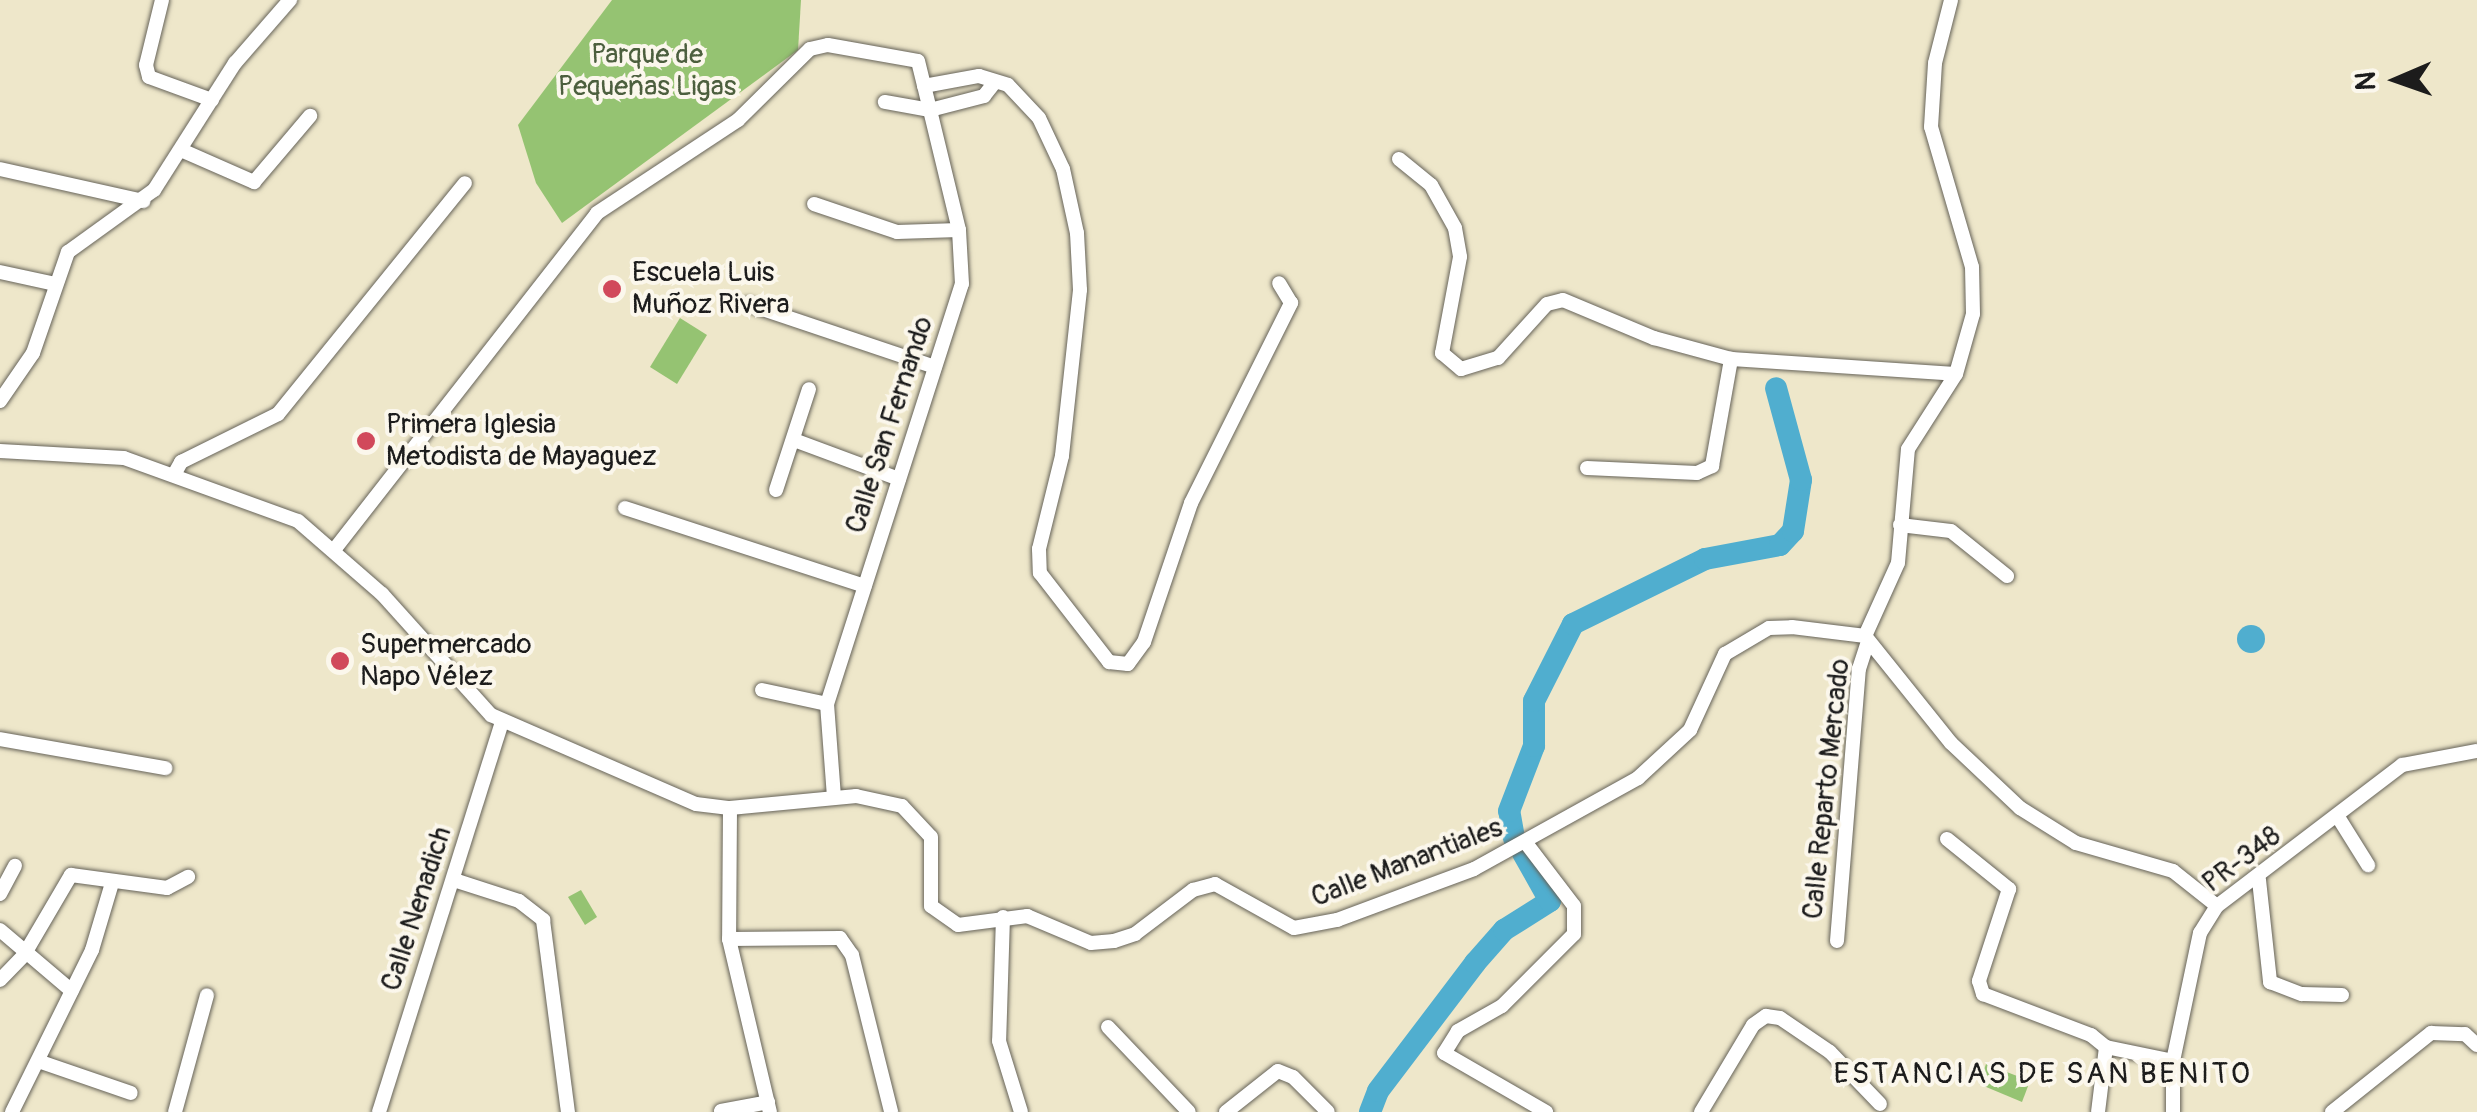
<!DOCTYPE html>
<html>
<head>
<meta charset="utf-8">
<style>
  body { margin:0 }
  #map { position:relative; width:2477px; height:1112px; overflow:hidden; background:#eee7ca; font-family:Pangolin,sans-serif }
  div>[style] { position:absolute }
  .green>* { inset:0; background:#95c372 }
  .water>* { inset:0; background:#50aecf }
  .round { border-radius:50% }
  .river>* { height:22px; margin:-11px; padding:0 11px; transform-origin:11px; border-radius:11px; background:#50aecf }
  .roads { filter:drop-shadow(0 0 2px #666359) drop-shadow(0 0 2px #666359) }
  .minor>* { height:14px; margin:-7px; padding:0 7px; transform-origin:7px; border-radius:7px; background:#fff }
  .dots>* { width:28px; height:28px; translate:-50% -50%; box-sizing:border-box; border:5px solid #fbf7ec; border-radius:50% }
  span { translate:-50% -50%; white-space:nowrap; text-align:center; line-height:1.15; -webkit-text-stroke:8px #fbf7ec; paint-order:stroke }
  .park-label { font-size:28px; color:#4c5f3e }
  .poi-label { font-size:28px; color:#1c1c1c }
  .left { translate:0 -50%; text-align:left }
  .street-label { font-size:28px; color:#1c1c1c }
  .neighbourhood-label { font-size:30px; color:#1c1c1c; letter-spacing:2.5px }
  .north { position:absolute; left:2347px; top:30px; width:100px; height:100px; -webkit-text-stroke:8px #fbf7ec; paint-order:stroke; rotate:268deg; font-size:28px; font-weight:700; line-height:40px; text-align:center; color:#1c1c1c }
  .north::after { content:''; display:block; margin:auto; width:35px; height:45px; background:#1c1c1c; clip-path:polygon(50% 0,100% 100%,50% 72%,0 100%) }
</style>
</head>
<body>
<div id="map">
  <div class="green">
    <i style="clip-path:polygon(612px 0,801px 0,798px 50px,562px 223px,536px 183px,518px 125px)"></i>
    <i style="clip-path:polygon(680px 318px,707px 335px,677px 384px,650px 367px)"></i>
    <i style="clip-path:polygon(581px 890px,597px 917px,585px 925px,568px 897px)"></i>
    <i style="clip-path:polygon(1986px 1064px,2030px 1081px,2022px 1102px,1979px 1084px)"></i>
  </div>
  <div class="water">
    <i class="round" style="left:2237px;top:625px;width:28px;height:28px"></i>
  </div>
  <div class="river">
    <i style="left:1514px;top:838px;width:27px;rotate:-100deg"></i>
    <i style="left:1509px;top:811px;width:70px;rotate:-69deg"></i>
    <i style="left:1534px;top:746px;width:45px;rotate:-90deg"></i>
    <i style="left:1534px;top:701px;width:86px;rotate:-63.1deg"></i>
    <i style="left:1573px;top:624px;width:147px;rotate:-26.2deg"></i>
    <i style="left:1705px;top:559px;width:76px;rotate:-10.6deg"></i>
    <i style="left:1780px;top:545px;width:19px;rotate:-47deg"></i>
    <i style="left:1793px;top:531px;width:52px;rotate:-81.1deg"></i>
    <i style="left:1801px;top:480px;width:95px;rotate:-105.2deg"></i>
    <i style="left:1370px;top:1112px;width:22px;rotate:-69deg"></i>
    <i style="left:1378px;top:1091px;width:161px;rotate:-52.8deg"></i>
    <i style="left:1475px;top:963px;width:44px;rotate:-48.7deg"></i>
    <i style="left:1504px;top:930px;width:54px;rotate:-32.2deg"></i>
    <i style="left:1550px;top:901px;width:55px;rotate:-119.4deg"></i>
  </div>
  <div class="roads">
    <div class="minor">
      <i style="left:162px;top:0;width:67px;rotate:103.8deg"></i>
      <i style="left:146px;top:65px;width:12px;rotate:76deg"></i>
      <i style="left:149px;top:77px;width:67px;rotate:20.1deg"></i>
      <i style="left:924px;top:86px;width:56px;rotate:-10.3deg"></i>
      <i style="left:979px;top:76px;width:30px;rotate:17deg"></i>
      <i style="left:1008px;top:85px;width:45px;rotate:46.8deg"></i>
      <i style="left:1039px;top:118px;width:56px;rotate:64.8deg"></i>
      <i style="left:1063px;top:169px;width:66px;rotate:77.7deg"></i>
      <i style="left:1077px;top:233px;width:57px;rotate:87deg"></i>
      <i style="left:1080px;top:290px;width:167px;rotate:96.2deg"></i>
      <i style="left:1062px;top:456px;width:96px;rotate:103.9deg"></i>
      <i style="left:1039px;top:549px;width:24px;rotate:88deg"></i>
      <i style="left:1040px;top:573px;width:113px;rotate:52.2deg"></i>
      <i style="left:1109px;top:662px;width:19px;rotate:6deg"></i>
      <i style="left:1128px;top:664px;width:27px;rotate:-54deg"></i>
      <i style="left:1144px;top:642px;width:147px;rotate:-71.3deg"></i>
      <i style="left:1191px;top:503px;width:224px;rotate:-63.4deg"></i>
      <i style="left:1291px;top:303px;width:23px;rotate:-121deg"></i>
      <i style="left:181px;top:150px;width:80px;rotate:23.7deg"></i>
      <i style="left:254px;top:182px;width:87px;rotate:-49.7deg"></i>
      <i style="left:1399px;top:159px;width:41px;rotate:39.1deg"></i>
      <i style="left:1431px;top:185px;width:49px;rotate:60.8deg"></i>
      <i style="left:1455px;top:228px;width:29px;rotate:80deg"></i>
      <i style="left:1460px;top:257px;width:98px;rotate:100.6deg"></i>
      <i style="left:1442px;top:353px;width:25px;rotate:40deg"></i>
      <i style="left:1461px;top:369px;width:39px;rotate:-17deg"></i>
      <i style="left:1498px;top:358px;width:73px;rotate:-47.8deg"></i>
      <i style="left:1547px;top:304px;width:16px;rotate:-14deg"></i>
      <i style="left:1563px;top:300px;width:99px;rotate:22.7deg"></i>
      <i style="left:1654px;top:338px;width:80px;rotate:15.3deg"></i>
      <i style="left:1731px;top:359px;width:225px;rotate:3.8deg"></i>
      <i style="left:0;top:169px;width:147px;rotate:12.6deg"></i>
      <i style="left:814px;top:204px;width:88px;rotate:18.6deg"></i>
      <i style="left:897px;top:232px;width:62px;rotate:-1.8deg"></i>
      <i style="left:0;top:272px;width:56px;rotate:12.3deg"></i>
      <i style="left:748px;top:304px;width:197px;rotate:18.6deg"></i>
      <i style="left:0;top:401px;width:58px;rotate:-55.5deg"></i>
      <i style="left:33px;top:353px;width:107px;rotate:-70.9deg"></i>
      <i style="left:68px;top:252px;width:106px;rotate:-35.8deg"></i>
      <i style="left:154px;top:190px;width:151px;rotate:-57.5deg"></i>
      <i style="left:235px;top:63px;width:84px;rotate:-48.9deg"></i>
      <i style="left:794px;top:440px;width:112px;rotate:20.4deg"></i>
      <i style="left:0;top:451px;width:124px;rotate:3.2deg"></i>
      <i style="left:124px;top:458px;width:185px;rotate:19.9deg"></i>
      <i style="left:298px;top:521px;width:111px;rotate:41deg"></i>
      <i style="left:382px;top:594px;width:163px;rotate:48deg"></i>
      <i style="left:491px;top:715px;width:223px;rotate:23.5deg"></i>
      <i style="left:696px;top:804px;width:34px;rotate:7deg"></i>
      <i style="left:730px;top:808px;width:127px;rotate:-5.4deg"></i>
      <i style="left:856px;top:796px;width:47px;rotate:12.3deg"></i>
      <i style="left:902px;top:806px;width:42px;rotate:46.9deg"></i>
      <i style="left:931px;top:837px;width:69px;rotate:90deg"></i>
      <i style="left:931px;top:906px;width:33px;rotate:35deg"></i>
      <i style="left:958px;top:925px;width:70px;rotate:-7.4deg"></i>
      <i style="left:1027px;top:916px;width:69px;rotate:22.9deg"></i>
      <i style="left:1091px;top:943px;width:23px;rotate:-5deg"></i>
      <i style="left:1114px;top:941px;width:22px;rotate:-18deg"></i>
      <i style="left:1135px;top:934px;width:73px;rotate:-37.2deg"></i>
      <i style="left:1193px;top:890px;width:23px;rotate:-15deg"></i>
      <i style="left:1215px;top:884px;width:90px;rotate:29.1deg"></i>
      <i style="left:1294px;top:928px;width:44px;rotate:-10.5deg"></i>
      <i style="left:1337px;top:920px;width:146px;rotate:-20.4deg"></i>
      <i style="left:1474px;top:869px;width:188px;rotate:-29deg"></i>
      <i style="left:1638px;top:778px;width:71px;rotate:-42.7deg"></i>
      <i style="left:1690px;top:730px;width:84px;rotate:-65.3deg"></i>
      <i style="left:1725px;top:654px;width:51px;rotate:-30.6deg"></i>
      <i style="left:1769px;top:628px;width:23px;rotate:-2deg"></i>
      <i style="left:1792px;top:627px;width:74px;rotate:7deg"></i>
      <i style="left:1865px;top:636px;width:137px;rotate:51.2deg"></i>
      <i style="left:1951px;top:743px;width:95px;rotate:43.3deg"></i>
      <i style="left:2020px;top:808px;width:66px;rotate:32deg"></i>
      <i style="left:2076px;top:843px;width:101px;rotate:16.1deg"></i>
      <i style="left:2173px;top:871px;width:56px;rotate:38.5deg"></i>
      <i style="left:1587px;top:468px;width:110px;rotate:2.6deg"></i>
      <i style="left:1697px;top:473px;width:17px;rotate:-25deg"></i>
      <i style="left:1712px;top:466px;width:109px;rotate:-79.9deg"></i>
      <i style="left:175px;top:473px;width:13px;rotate:-61deg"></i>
      <i style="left:181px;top:462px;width:108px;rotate:-26.3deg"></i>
      <i style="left:278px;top:414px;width:297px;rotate:-51deg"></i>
      <i style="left:776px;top:490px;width:106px;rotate:-71.9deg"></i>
      <i style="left:625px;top:508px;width:252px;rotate:18deg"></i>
      <i style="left:1900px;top:525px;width:51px;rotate:6.7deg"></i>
      <i style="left:1951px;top:531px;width:72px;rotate:38.8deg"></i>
      <i style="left:334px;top:550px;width:427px;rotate:-52deg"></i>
      <i style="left:597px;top:213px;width:169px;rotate:-33.4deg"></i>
      <i style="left:738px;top:120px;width:101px;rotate:-44.6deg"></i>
      <i style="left:810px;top:49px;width:18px;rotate:-13deg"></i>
      <i style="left:828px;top:45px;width:91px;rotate:10.1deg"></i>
      <i style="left:918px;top:61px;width:50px;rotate:76.2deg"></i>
      <i style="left:930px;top:110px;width:56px;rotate:-14.5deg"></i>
      <i style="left:984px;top:96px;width:16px;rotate:-52deg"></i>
      <i style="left:1865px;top:636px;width:80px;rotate:-65.7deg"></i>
      <i style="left:1898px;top:563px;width:114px;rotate:-85deg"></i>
      <i style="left:1908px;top:449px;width:89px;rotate:-57.4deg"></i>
      <i style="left:1956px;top:374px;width:62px;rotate:-74.2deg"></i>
      <i style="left:1973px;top:314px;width:47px;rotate:-91.2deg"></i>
      <i style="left:1972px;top:267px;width:146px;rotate:-106.3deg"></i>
      <i style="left:1931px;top:127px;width:64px;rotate:-86.4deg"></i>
      <i style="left:1935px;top:63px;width:65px;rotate:-75.7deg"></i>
      <i style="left:762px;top:690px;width:66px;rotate:12.2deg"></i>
      <i style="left:0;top:739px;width:168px;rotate:10deg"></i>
      <i style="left:834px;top:797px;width:93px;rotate:-94.3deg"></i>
      <i style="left:827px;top:704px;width:441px;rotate:-72.2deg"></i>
      <i style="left:962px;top:284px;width:54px;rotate:-93.2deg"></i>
      <i style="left:959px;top:230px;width:123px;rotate:-103.6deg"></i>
      <i style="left:930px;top:110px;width:46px;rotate:-169.9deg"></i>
      <i style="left:730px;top:808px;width:131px;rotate:90.4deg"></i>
      <i style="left:729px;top:939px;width:178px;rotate:76.7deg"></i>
      <i style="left:2338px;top:817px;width:57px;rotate:58deg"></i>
      <i style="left:1947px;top:839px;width:80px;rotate:38.9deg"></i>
      <i style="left:2009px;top:889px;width:97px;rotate:108.1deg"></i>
      <i style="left:1979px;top:981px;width:14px;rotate:73deg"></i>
      <i style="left:1983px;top:994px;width:116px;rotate:20.8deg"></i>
      <i style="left:2091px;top:1035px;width:19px;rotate:39deg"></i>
      <i style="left:2106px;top:1047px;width:65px;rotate:97deg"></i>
      <i style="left:1526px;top:843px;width:79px;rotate:52.7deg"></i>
      <i style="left:1574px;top:906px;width:28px;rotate:90deg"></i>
      <i style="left:1574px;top:934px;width:102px;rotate:135deg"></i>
      <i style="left:1502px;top:1006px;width:51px;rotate:150.4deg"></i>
      <i style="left:1458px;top:1031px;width:26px;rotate:122deg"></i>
      <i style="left:1444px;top:1053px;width:118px;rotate:30deg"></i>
      <i style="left:454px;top:880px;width:68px;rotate:17.9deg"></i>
      <i style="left:519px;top:901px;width:31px;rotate:38deg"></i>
      <i style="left:543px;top:920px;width:194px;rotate:82.6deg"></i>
      <i style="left:2259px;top:880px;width:103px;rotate:83.8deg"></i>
      <i style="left:2270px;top:982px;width:34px;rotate:21deg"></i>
      <i style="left:2302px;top:994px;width:40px;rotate:1.4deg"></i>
      <i style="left:0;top:894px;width:32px;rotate:-62deg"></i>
      <i style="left:1003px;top:917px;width:124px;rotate:91.8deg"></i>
      <i style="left:999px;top:1041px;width:74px;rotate:72.8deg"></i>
      <i style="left:0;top:930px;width:94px;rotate:40.3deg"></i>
      <i style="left:729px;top:939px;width:111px;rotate:-0.5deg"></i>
      <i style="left:840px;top:938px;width:21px;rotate:55deg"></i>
      <i style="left:852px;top:955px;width:162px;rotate:76deg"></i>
      <i style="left:1837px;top:941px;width:273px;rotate:-85.4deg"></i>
      <i style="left:1859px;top:669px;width:28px;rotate:-72deg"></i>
      <i style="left:0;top:980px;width:35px;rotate:-46deg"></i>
      <i style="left:24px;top:955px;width:93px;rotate:-59.6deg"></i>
      <i style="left:71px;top:875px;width:97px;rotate:7.7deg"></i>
      <i style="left:167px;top:888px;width:24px;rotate:-28deg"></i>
      <i style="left:1108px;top:1027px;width:117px;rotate:46.4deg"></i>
      <i style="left:2106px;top:1047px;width:68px;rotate:11.8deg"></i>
      <i style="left:38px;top:1061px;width:98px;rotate:19deg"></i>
      <i style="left:721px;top:1111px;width:48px;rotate:-10.8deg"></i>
      <i style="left:12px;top:1112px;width:181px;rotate:-63.7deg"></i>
      <i style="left:92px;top:950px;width:70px;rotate:-73.4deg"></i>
      <i style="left:175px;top:1112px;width:121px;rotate:-74.7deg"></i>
      <i style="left:379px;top:1112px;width:410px;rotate:-72.5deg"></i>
      <i style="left:1226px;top:1112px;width:66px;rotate:-38.3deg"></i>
      <i style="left:1278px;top:1071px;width:16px;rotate:22deg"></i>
      <i style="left:1293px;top:1077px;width:49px;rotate:45deg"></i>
      <i style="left:1701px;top:1112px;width:101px;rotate:-59.1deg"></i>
      <i style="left:1753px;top:1025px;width:16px;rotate:-35deg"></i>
      <i style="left:1766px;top:1016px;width:14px;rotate:8deg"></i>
      <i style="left:1780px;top:1018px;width:60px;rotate:34.2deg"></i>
      <i style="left:1830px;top:1052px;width:72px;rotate:46.1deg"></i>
      <i style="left:2173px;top:1112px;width:51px;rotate:-90deg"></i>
      <i style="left:2173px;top:1061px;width:131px;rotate:-78.1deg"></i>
      <i style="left:2200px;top:933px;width:32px;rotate:-58deg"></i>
      <i style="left:2217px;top:906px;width:233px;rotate:-37.3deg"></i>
      <i style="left:2402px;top:765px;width:76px;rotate:-10.6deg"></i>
      <i style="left:2332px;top:1112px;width:127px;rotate:-38.6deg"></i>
      <i style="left:2431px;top:1033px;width:34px;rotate:2deg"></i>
      <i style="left:2465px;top:1034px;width:16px;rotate:43deg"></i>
    </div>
  </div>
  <div class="dots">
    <i style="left:612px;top:289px;background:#d1495b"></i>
    <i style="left:366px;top:441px;background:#d1495b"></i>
    <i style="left:340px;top:661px;background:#d1495b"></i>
  </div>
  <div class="park-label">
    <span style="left:647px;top:71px">Parque de<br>Pequeñas Ligas</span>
  </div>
  <div class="poi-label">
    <span class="left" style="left:632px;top:289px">Escuela Luis<br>Muñoz Rivera</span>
    <span class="left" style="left:386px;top:441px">Primera Iglesia<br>Metodista de Mayaguez</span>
    <span class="left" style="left:360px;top:661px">Supermercado<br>Napo Vélez</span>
  </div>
  <div class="street-label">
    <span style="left:890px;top:425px;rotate:-72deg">Calle San Fernando</span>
    <span style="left:1827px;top:789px;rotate:-84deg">Calle Reparto Mercado</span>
    <span style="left:2242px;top:860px;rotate:-37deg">PR-348</span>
    <span style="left:1407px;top:863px;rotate:-21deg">Calle Manantiales</span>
    <span style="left:417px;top:909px;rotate:-72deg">Calle Nenadich</span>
  </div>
  <div class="neighbourhood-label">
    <span style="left:2043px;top:1074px">ESTANCIAS DE SAN BENITO</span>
  </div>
  <div class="north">N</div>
</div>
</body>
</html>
